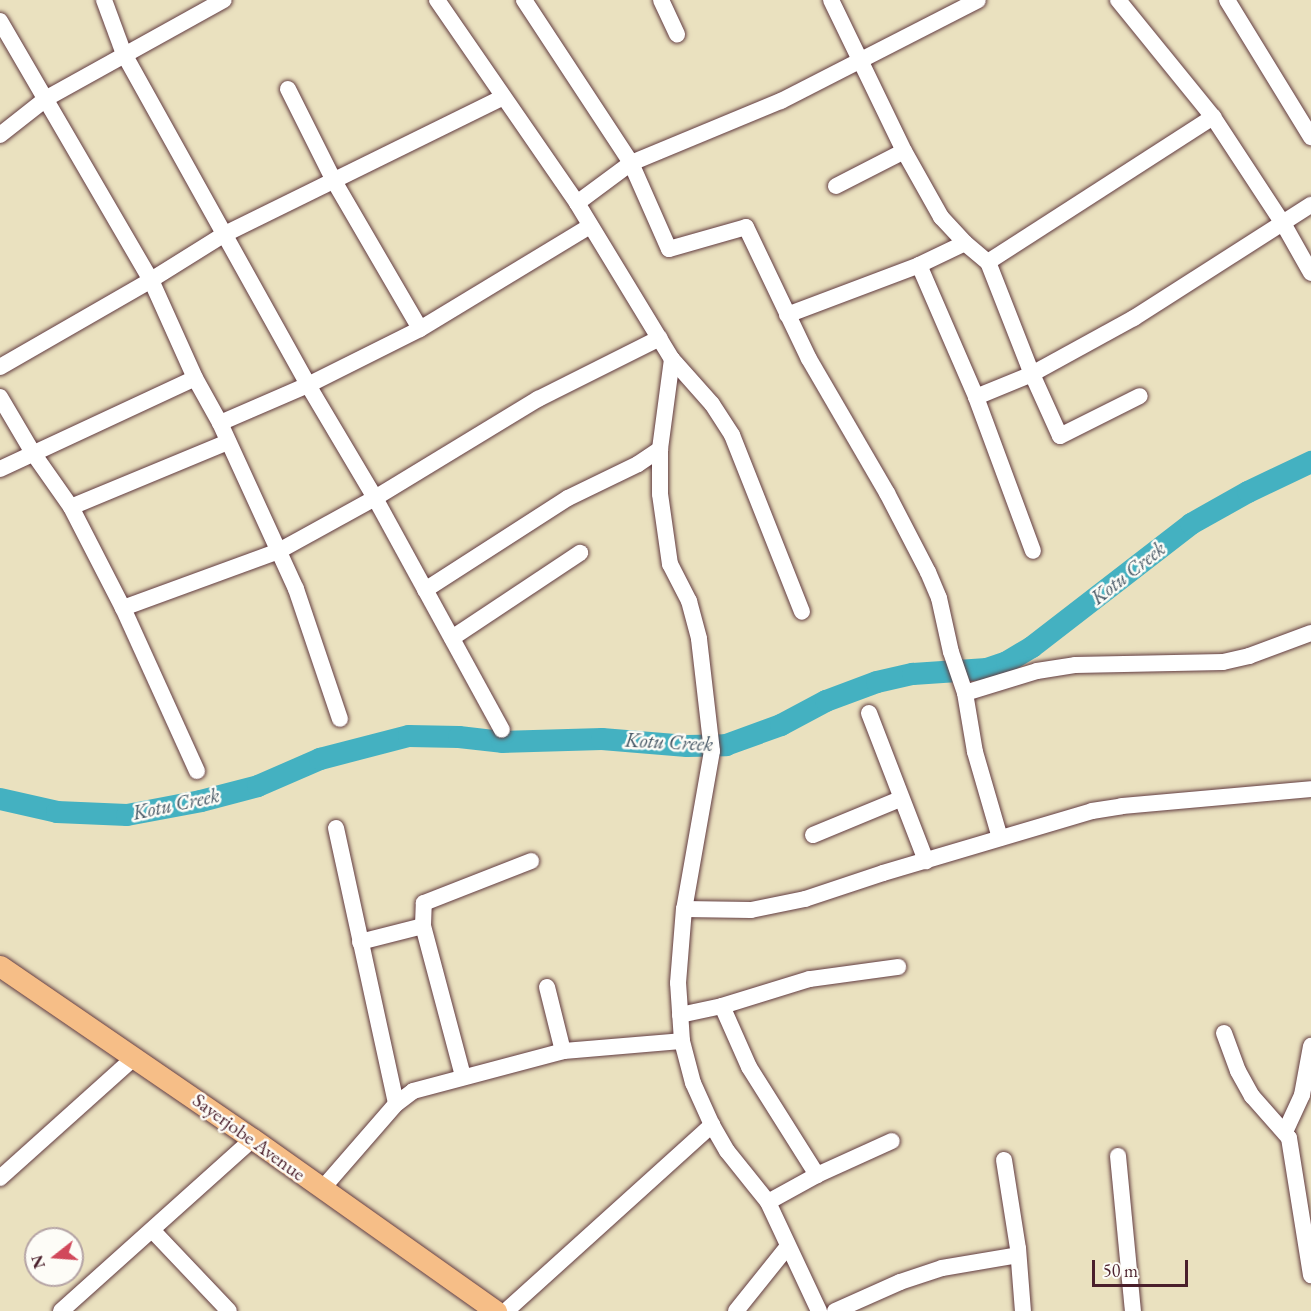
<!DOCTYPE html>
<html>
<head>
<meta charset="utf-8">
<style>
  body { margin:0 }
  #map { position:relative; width:1311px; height:1311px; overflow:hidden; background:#eae1bf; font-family:"EB Garamond",serif }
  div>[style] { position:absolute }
  .river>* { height:22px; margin:-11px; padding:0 11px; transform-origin:11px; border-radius:11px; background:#44b1c1 }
  .roads { filter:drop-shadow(0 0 2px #623c41) drop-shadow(0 0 2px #623c41) }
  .minor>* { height:16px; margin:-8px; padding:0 8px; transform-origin:8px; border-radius:8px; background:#fff }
  .major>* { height:21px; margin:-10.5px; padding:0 10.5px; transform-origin:10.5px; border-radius:10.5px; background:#f6be87 }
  span { translate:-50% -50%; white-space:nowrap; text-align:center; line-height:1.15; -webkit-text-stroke:5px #fdfcf7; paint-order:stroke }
  .street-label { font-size:20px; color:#4a1f2b }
  .water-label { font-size:21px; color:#485967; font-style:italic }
  .north { position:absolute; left:24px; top:1227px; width:60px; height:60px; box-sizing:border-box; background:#fdfcf7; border:2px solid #b5a4a5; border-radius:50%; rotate:253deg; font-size:16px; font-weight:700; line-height:24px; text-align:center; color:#4a1f2b }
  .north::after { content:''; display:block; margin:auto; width:21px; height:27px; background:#d1495b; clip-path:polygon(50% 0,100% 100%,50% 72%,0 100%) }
  .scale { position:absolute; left:1092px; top:1260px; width:96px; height:27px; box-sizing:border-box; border:3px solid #4a1f2b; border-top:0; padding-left:8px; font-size:18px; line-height:21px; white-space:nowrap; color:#4a1f2b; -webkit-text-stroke:4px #fdfcf7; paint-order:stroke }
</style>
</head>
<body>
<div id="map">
  <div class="river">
    <i style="left:0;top:799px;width:58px;rotate:12.8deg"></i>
    <i style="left:57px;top:812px;width:70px;rotate:2.5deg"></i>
    <i style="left:127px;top:815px;width:75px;rotate:-10.7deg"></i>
    <i style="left:201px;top:801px;width:59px;rotate:-14.7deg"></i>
    <i style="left:258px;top:786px;width:68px;rotate:-23.5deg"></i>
    <i style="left:320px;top:759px;width:92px;rotate:-14.5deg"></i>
    <i style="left:409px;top:736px;width:50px;rotate:1.1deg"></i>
    <i style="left:459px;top:737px;width:43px;rotate:6.6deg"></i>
    <i style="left:502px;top:742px;width:100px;rotate:-1.7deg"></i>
    <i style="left:602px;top:739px;width:85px;rotate:4.7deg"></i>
    <i style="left:687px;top:746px;width:39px;rotate:-1deg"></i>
    <i style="left:726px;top:745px;width:59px;rotate:-20deg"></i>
    <i style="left:781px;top:725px;width:51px;rotate:-28.1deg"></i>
    <i style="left:826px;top:701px;width:54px;rotate:-20.4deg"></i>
    <i style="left:877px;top:682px;width:37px;rotate:-13deg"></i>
    <i style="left:913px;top:674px;width:74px;rotate:-3.9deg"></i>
    <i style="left:987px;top:669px;width:21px;rotate:-19deg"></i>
    <i style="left:1007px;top:662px;width:29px;rotate:-31deg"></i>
    <i style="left:1032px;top:647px;width:201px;rotate:-37.7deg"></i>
    <i style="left:1191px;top:524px;width:65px;rotate:-29.3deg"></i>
    <i style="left:1248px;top:492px;width:70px;rotate:-25.5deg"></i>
  </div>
  <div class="roads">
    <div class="minor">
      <i style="left:104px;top:0;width:58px;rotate:69.7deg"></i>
      <i style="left:124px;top:54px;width:379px;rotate:60.9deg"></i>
      <i style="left:308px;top:385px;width:131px;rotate:59.3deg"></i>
      <i style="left:375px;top:498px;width:264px;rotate:61.3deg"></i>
      <i style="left:437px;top:0;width:247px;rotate:55.4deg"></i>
      <i style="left:577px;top:203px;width:183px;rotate:58.7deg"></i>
      <i style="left:672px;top:359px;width:60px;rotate:48.4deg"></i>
      <i style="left:712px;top:404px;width:37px;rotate:57deg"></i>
      <i style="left:732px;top:435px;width:190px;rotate:68.4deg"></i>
      <i style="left:524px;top:0;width:195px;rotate:56.7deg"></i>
      <i style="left:631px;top:163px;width:94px;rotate:66.2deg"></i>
      <i style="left:669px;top:249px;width:80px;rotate:-15.9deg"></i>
      <i style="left:746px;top:227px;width:146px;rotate:64.5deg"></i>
      <i style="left:809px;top:359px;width:155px;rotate:59.8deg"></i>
      <i style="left:887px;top:493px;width:89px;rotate:62.6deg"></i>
      <i style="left:928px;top:572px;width:28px;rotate:67deg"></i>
      <i style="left:939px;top:598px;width:55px;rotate:77.5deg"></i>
      <i style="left:951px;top:652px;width:43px;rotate:71.1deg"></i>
      <i style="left:661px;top:0;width:38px;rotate:65deg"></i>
      <i style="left:831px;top:0;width:168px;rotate:64.2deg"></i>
      <i style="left:904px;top:151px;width:76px;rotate:60.7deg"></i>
      <i style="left:941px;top:217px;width:35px;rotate:47deg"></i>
      <i style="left:965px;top:243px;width:30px;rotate:40deg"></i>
      <i style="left:988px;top:262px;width:268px;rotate:-32.8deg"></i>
      <i style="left:1118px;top:0;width:151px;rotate:50.9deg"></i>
      <i style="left:1213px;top:117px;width:129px;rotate:56.7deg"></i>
      <i style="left:1284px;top:225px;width:55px;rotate:60.6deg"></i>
      <i style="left:1227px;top:0;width:161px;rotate:58.5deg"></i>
      <i style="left:0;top:21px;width:300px;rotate:59.8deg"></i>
      <i style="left:151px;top:280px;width:107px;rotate:65.8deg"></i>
      <i style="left:195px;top:378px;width:51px;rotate:60.9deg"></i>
      <i style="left:220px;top:423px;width:183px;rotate:65.4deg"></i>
      <i style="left:296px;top:589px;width:137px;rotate:71.3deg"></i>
      <i style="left:288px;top:89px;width:103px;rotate:63.4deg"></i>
      <i style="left:334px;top:181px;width:171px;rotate:59.8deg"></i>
      <i style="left:0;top:135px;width:60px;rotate:-38.2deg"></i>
      <i style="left:47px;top:98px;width:202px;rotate:-29deg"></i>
      <i style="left:836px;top:186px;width:76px;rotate:-27.2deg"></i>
      <i style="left:577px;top:203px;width:67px;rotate:-36.5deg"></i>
      <i style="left:631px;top:163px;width:162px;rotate:-22.5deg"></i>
      <i style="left:781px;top:101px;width:221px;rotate:-27.1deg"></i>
      <i style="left:988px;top:262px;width:120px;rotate:68.6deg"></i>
      <i style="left:1032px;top:374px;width:68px;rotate:65.7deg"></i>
      <i style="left:1060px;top:436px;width:89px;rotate:-26.6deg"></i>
      <i style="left:919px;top:265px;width:144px;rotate:66.6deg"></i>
      <i style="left:976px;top:397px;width:164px;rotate:69.7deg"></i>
      <i style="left:787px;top:315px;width:141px;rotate:-20.7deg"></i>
      <i style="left:919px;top:265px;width:51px;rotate:-25.6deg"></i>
      <i style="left:672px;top:359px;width:91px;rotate:97.6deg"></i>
      <i style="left:660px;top:449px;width:45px;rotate:90deg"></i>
      <i style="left:660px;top:494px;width:71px;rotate:81.9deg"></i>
      <i style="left:670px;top:564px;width:42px;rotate:62.8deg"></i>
      <i style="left:689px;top:601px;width:39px;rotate:75deg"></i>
      <i style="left:699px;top:639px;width:113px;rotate:83.4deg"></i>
      <i style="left:712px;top:751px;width:160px;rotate:100deg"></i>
      <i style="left:0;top:367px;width:174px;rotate:-29.9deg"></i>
      <i style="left:151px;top:280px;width:85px;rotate:-32deg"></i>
      <i style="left:223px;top:235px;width:312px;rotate:-26.2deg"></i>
      <i style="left:0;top:397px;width:65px;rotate:59.5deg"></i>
      <i style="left:33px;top:453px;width:66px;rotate:54.9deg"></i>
      <i style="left:71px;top:507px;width:114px;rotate:62.8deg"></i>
      <i style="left:123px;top:608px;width:179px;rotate:65.6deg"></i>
      <i style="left:976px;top:397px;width:61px;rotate:-22.3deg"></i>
      <i style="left:1032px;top:374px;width:116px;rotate:-28.8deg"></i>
      <i style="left:1134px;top:318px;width:210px;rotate:-32.6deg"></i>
      <i style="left:220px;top:423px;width:96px;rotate:-23.4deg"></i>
      <i style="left:308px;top:385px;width:125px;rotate:-26.6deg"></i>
      <i style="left:420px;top:329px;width:199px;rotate:-31.2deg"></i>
      <i style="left:0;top:469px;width:215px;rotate:-25deg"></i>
      <i style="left:71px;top:507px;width:170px;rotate:-22.5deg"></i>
      <i style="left:425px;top:590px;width:170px;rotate:-32.8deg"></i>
      <i style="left:568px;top:498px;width:78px;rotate:-25.9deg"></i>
      <i style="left:638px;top:464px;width:27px;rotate:-34deg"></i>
      <i style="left:123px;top:608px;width:166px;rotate:-20.1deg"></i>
      <i style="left:279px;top:551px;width:110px;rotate:-28.9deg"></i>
      <i style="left:375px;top:498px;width:191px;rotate:-31.3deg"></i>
      <i style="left:538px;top:399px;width:136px;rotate:-26.6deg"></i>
      <i style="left:452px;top:638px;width:154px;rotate:-33.6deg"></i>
      <i style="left:869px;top:713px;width:159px;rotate:68.9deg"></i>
      <i style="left:336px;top:828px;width:282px;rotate:77.7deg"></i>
      <i style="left:813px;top:835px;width:94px;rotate:-22.5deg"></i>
      <i style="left:1000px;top:838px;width:90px;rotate:-106.2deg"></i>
      <i style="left:975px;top:752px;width:60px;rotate:-99.6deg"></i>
      <i style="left:965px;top:693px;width:75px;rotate:-17deg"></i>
      <i style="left:1037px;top:671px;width:38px;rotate:-9deg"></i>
      <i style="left:1075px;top:665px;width:148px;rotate:-1.2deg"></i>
      <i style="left:1223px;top:662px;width:27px;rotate:-13deg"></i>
      <i style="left:1249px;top:656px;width:66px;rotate:-20.4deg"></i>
      <i style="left:360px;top:942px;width:65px;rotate:-14.3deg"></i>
      <i style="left:547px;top:987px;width:66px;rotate:76deg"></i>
      <i style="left:722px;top:1006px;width:67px;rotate:66.1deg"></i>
      <i style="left:749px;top:1067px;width:128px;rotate:57.8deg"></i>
      <i style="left:680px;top:1015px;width:43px;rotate:-12.1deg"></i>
      <i style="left:722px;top:1006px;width:92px;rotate:-17.1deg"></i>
      <i style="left:810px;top:979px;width:89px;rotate:-7.8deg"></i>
      <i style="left:1224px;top:1033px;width:40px;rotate:69.8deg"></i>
      <i style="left:1238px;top:1071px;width:29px;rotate:61deg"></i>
      <i style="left:1252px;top:1096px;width:56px;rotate:48.6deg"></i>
      <i style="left:1289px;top:1138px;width:139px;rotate:80.9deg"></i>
      <i style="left:463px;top:1076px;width:155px;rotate:-104.9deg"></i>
      <i style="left:423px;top:926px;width:23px;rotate:-88deg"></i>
      <i style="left:424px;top:903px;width:115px;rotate:-21.4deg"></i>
      <i style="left:1285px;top:1132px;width:41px;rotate:-65.3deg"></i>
      <i style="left:1302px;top:1095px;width:50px;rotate:-79.6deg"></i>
      <i style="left:1118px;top:1156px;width:156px;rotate:84.5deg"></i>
      <i style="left:1004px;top:1160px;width:89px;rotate:81deg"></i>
      <i style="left:1018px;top:1248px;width:63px;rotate:85.5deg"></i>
      <i style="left:0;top:1178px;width:181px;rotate:-41.9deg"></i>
      <i style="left:322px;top:1189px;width:113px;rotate:-49deg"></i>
      <i style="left:396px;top:1104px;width:21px;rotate:-37deg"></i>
      <i style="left:413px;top:1091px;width:155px;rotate:-14.9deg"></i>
      <i style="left:563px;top:1051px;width:119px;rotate:-4.8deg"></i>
      <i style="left:768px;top:1202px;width:56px;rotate:-28.9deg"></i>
      <i style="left:817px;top:1175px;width:82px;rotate:-24.4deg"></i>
      <i style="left:153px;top:1231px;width:110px;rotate:46.5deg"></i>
      <i style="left:61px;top:1311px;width:258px;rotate:-41.9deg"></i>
      <i style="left:506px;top:1311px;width:278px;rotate:-42.1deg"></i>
      <i style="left:736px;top:1311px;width:83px;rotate:-51.3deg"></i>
      <i style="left:819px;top:1311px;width:120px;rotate:-115.1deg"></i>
      <i style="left:768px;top:1202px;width:65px;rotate:-128.8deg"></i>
      <i style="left:727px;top:1151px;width:30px;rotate:-120deg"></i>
      <i style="left:712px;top:1125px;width:46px;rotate:-114.3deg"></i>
      <i style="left:693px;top:1083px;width:43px;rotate:-104.7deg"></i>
      <i style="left:682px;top:1041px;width:58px;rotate:-93.9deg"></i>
      <i style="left:678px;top:983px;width:74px;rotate:-85.4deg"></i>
      <i style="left:684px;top:909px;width:67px;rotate:0.9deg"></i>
      <i style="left:751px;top:910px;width:55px;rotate:-11.5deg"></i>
      <i style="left:805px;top:899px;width:82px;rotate:-18.4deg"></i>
      <i style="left:883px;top:873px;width:218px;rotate:-16.5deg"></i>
      <i style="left:1092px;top:811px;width:30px;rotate:-9deg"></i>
      <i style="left:1122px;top:806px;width:190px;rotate:-5.1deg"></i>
      <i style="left:835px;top:1311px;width:71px;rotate:-24deg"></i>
      <i style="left:900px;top:1282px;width:44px;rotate:-18.4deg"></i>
      <i style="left:942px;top:1268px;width:77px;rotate:-9.7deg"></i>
    </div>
    <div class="major">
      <i style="left:0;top:966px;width:306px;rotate:34.4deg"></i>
      <i style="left:253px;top:1139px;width:298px;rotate:35.3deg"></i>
    </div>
  </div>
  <div class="street-label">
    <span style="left:249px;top:1137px;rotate:36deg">Sayerjobe Avenue</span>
  </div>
  <div class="water-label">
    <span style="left:1128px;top:573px;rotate:-38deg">Kotu Creek</span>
    <span style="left:669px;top:742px;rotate:3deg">Kotu Creek</span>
    <span style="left:176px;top:804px;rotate:-12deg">Kotu Creek</span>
  </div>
  <div class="north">N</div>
  <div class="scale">50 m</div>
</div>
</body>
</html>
